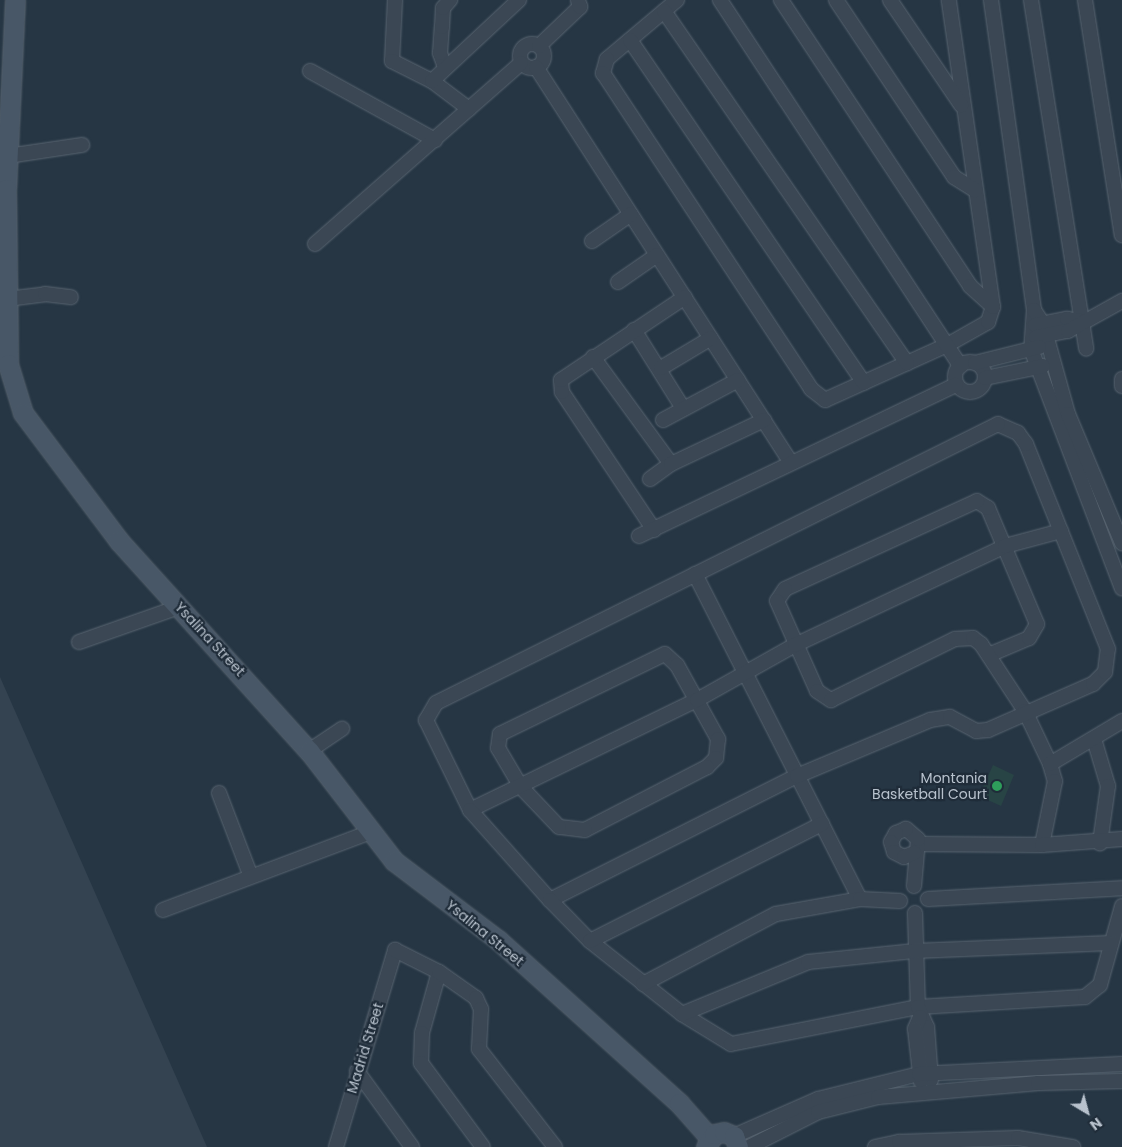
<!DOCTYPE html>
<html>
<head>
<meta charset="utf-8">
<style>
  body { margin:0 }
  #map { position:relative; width:1122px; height:1147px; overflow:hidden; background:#263644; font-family:Poppins,sans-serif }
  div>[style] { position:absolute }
  .airport>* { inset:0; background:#344351 }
  .green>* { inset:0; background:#284445 }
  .roads { filter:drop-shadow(0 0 1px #596571) drop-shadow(0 0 1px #596571) }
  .street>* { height:14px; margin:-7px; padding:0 7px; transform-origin:7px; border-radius:7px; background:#3b4754 }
  .street>.ring { margin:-7px; padding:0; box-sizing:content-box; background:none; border:14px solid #3b4754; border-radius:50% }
  .secondary>* { height:19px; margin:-9.5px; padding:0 9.5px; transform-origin:9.5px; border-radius:9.5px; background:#485767 }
  .dots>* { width:14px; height:14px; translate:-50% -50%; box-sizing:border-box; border:2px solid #1f2c39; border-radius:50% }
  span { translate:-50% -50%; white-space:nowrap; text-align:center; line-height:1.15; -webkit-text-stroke:4.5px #1f2c39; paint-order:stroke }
  .street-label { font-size:14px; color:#b8c2cd }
  .poi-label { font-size:14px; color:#b8c2cd }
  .right { translate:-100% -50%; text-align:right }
  .north { position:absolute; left:1062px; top:1087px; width:50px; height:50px; -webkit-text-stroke:4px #1f2c39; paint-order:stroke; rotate:143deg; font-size:14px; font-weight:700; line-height:20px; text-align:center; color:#b8c2cd }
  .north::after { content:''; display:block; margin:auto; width:18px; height:22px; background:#b8c2cd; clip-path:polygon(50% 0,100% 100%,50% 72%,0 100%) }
</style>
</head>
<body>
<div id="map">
  <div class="airport">
    <i style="clip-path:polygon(0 677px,207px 1147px,0 1147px)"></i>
  </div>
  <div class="green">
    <i style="clip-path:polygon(993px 765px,1014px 775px,1001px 806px,979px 796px)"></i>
  </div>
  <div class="roads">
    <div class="street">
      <i style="left:395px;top:0;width:61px;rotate:92.8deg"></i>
      <i style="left:392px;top:61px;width:45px;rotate:26.6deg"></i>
      <i style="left:677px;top:0;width:92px;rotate:139.9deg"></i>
      <i style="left:607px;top:59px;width:15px;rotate:106deg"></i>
      <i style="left:603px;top:73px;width:378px;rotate:56.6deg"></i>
      <i style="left:811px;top:389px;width:18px;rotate:38deg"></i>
      <i style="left:825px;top:400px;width:136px;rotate:-24.3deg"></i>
      <i style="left:949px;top:344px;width:45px;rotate:-29.4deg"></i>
      <i style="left:988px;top:322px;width:16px;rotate:-72deg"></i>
      <i style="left:993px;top:307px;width:310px;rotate:-98.2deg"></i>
      <i style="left:720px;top:0;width:438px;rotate:56.7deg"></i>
      <i style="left:781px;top:0;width:343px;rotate:56.5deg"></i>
      <i style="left:970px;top:286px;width:31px;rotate:42deg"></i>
      <i style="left:836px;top:0;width:213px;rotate:56.3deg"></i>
      <i style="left:954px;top:177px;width:25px;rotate:32deg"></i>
      <i style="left:890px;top:0;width:127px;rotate:55.9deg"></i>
      <i style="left:991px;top:0;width:313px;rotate:82.1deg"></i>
      <i style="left:1034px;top:310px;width:39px;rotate:94deg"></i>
      <i style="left:1031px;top:349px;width:256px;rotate:69.2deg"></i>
      <i style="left:1031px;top:0;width:353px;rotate:81deg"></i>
      <i style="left:1085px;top:0;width:238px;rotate:81.1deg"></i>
      <i style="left:664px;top:11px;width:428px;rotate:55.4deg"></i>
      <i style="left:630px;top:40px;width:415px;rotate:55.7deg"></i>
      <i class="ring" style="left:520px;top:44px;width:10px;height:10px"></i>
      <i style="left:539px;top:46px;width:57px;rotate:-43.6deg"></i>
      <i style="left:580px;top:7px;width:7px;rotate:-106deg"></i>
      <i style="left:445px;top:67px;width:15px;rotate:-110deg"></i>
      <i style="left:440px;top:53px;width:26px;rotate:-86deg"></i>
      <i style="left:442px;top:27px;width:19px;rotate:-87deg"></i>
      <i style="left:443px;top:8px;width:11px;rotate:-49deg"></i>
      <i style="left:536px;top:67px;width:470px;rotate:57.2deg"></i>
      <i style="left:310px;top:71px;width:143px;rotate:28.9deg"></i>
      <i style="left:469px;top:109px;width:46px;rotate:-142.9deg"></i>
      <i style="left:432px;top:81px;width:119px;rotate:-43deg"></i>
      <i style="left:8px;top:156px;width:75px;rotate:-8.5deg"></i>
      <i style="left:592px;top:241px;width:47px;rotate:-34.7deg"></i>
      <i style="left:315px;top:244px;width:274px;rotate:-41.3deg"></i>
      <i style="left:618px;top:282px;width:47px;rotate:-34.7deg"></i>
      <i style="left:7px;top:299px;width:38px;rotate:-7deg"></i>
      <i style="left:45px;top:294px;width:26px;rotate:7deg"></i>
      <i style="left:1034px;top:310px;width:17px;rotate:57deg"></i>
      <i style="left:1043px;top:324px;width:93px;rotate:74.5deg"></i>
      <i style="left:1068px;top:414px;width:140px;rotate:67.3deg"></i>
      <i style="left:1035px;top:325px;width:33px;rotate:-11deg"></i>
      <i style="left:1067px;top:319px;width:14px;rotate:8deg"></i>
      <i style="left:634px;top:330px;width:92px;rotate:57.9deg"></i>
      <i style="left:1036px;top:337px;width:33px;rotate:-11deg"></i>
      <i style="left:1068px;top:331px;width:62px;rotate:-29.1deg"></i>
      <i style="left:593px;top:357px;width:132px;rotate:53.9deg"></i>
      <i class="ring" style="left:955px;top:362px;width:16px;height:16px"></i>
      <i style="left:975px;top:363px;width:66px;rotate:-14deg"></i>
      <i style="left:661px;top:368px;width:58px;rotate:-31deg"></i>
      <i style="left:985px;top:378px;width:59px;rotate:-11.7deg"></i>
      <i style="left:1122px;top:379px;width:7px;rotate:90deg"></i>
      <i style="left:663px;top:420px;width:85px;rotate:-28.1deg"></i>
      <i style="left:650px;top:479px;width:26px;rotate:-36deg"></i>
      <i style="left:671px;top:464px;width:103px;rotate:-25.3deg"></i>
      <i style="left:654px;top:530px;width:166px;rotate:-123.7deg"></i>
      <i style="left:562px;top:392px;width:12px;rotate:-95deg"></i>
      <i style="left:561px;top:380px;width:149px;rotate:-33.8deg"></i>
      <i style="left:639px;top:536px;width:351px;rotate:-25.5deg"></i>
      <i style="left:695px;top:574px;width:364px;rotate:63.1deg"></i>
      <i style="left:79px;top:642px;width:106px;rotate:-19.3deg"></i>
      <i style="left:665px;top:654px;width:16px;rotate:43deg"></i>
      <i style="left:677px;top:665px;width:85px;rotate:61deg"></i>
      <i style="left:718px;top:739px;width:19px;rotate:96deg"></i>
      <i style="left:716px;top:758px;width:13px;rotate:135deg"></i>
      <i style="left:707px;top:767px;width:137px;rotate:152.7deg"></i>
      <i style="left:585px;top:830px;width:26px;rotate:-173deg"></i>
      <i style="left:559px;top:827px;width:55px;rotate:-133.5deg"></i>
      <i style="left:521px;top:787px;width:45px;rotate:-120.5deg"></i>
      <i style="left:498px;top:748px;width:14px;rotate:-82deg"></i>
      <i style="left:500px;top:734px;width:183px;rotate:-25.9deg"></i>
      <i style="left:991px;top:654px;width:41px;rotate:-22.8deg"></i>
      <i style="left:1029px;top:638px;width:16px;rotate:-60deg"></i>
      <i style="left:1037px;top:624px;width:126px;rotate:-112.9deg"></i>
      <i style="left:988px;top:508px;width:13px;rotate:-148deg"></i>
      <i style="left:977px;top:501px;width:211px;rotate:155.4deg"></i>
      <i style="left:785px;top:589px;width:14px;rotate:124deg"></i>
      <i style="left:777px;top:601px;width:98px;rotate:66deg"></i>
      <i style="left:817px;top:691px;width:17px;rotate:33deg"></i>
      <i style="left:831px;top:700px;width:138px;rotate:-26.2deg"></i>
      <i style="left:955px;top:639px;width:18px;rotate:-3deg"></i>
      <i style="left:973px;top:638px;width:10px;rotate:37deg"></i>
      <i style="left:981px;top:644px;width:80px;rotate:56.7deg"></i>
      <i style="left:1025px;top:711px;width:59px;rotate:64.7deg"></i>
      <i style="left:1050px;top:764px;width:18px;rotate:74deg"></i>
      <i style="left:1055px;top:781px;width:65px;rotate:101.5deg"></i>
      <i style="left:1094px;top:739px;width:49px;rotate:73.4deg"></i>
      <i style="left:1108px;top:786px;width:58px;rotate:98deg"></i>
      <i style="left:309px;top:751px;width:40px;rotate:-34deg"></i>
      <i style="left:1050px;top:764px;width:84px;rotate:-30.8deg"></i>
      <i style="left:219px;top:793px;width:87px;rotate:69.1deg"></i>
      <i style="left:470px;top:810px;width:252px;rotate:-25.9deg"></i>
      <i style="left:697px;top:700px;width:112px;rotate:-29.3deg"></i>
      <i style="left:795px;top:645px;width:232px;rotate:-25.2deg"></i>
      <i style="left:1005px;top:546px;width:58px;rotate:-15deg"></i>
      <i style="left:918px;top:844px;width:124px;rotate:0.5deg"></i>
      <i style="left:1042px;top:845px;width:80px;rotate:-4.3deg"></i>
      <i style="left:914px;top:886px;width:47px;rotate:-85.1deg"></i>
      <i style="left:918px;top:839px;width:16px;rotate:-140deg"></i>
      <i style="left:906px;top:829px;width:11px;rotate:158deg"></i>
      <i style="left:896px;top:833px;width:10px;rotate:119deg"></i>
      <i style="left:891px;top:842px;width:10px;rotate:73deg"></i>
      <i style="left:894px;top:852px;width:11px;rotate:27deg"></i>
      <i style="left:904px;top:857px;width:11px;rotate:-22deg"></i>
      <i style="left:928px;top:899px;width:194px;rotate:-3.2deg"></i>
      <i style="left:550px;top:900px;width:276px;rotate:-26.7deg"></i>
      <i style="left:797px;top:776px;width:144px;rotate:-22.8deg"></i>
      <i style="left:930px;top:720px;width:20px;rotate:-9deg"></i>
      <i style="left:950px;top:717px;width:30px;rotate:28deg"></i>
      <i style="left:976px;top:731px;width:12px;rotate:-5deg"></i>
      <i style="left:988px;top:730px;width:115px;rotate:-23.7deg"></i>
      <i style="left:1093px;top:684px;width:17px;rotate:-45deg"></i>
      <i style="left:1105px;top:672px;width:23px;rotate:-83deg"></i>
      <i style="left:1108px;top:649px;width:221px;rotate:-111.8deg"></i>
      <i style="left:1026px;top:444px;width:14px;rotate:-126deg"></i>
      <i style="left:1018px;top:433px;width:22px;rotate:-156deg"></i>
      <i style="left:998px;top:424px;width:627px;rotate:153.6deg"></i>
      <i style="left:436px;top:703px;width:20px;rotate:120deg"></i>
      <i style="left:426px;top:720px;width:100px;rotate:63.9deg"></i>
      <i style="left:470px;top:810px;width:120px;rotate:48.4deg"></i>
      <i style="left:550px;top:900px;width:57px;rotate:45.7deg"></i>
      <i style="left:590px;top:941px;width:117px;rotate:38.4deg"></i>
      <i style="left:682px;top:1014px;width:57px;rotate:31.5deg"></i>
      <i style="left:731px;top:1044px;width:191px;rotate:-11.2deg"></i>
      <i style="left:918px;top:1007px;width:167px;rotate:-3.4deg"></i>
      <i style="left:1085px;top:997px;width:19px;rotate:-39deg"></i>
      <i style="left:1100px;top:985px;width:82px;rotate:-74.4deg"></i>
      <i style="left:163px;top:910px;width:222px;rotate:-20.6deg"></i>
      <i style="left:915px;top:913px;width:94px;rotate:88.2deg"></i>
      <i style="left:918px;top:1007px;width:22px;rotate:66deg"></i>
      <i style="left:927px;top:1027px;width:53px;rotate:85.7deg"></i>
      <i style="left:590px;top:941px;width:260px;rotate:-26.8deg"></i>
      <i style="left:439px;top:972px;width:63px;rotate:105.6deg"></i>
      <i style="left:422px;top:1033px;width:30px;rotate:92deg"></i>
      <i style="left:421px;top:1063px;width:104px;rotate:53.6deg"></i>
      <i style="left:643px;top:984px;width:150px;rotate:-27.8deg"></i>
      <i style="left:776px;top:914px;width:85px;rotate:-10.1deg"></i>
      <i style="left:860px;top:899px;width:40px;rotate:2.9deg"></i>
      <i style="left:682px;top:1014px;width:136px;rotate:-22.4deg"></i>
      <i style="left:808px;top:962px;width:108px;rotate:-5.9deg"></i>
      <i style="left:915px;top:951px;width:196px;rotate:-2.3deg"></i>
      <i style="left:920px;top:1017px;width:13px;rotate:113deg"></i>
      <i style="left:915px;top:1029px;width:53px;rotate:83.5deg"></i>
      <i style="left:357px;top:1071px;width:94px;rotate:54.1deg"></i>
      <i style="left:734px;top:1136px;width:92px;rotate:-23.8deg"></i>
      <i style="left:818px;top:1099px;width:104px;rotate:-13.9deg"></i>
      <i style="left:919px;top:1074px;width:203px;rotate:-2.8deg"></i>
      <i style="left:336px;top:1147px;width:206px;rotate:-73.3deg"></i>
      <i style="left:395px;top:950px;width:49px;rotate:26.6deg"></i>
      <i style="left:439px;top:972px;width:45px;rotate:35.1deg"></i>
      <i style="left:476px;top:998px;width:12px;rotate:66deg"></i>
      <i style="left:481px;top:1009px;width:40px;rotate:92.9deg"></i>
      <i style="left:479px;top:1049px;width:124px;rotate:52.2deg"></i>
      <i style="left:749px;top:1147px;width:77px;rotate:-26.9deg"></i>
      <i style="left:818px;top:1112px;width:62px;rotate:-14deg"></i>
      <i style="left:878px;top:1097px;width:161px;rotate:-5deg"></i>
      <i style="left:1038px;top:1083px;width:84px;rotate:-1.4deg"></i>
      <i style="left:875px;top:1147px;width:25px;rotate:-12deg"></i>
      <i style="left:899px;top:1142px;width:119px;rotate:-1.9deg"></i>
      <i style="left:1018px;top:1138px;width:56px;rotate:9.3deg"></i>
    </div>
    <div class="secondary">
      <i style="left:15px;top:0;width:189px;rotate:92.7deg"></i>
      <i style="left:6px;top:189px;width:175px;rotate:89.3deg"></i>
      <i style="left:8px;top:364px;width:51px;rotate:73deg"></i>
      <i style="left:23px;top:413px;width:160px;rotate:53.1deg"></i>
      <i style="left:119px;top:541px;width:283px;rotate:47.9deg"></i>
      <i style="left:309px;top:751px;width:139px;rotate:52.3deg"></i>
      <i style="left:394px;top:861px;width:131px;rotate:37.2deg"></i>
      <i style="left:498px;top:940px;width:244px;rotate:42deg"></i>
      <i style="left:679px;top:1103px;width:47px;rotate:48.5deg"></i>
      <i style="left:706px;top:1147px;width:15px;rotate:-58deg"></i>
      <i style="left:714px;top:1134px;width:10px;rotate:-11deg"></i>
      <i style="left:724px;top:1132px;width:11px;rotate:22deg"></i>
      <i style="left:734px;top:1136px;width:12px;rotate:70deg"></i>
    </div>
  </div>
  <div class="dots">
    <i style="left:997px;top:786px;background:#2e9e5b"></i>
  </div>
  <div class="street-label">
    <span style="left:210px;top:639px;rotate:47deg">Ysalina Street</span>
    <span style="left:485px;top:933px;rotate:39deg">Ysalina Street</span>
    <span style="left:365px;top:1048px;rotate:-73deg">Madrid Street</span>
  </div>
  <div class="poi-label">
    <span class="right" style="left:987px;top:786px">Montania<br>Basketball Court</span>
  </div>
  <div class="north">N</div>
</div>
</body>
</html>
